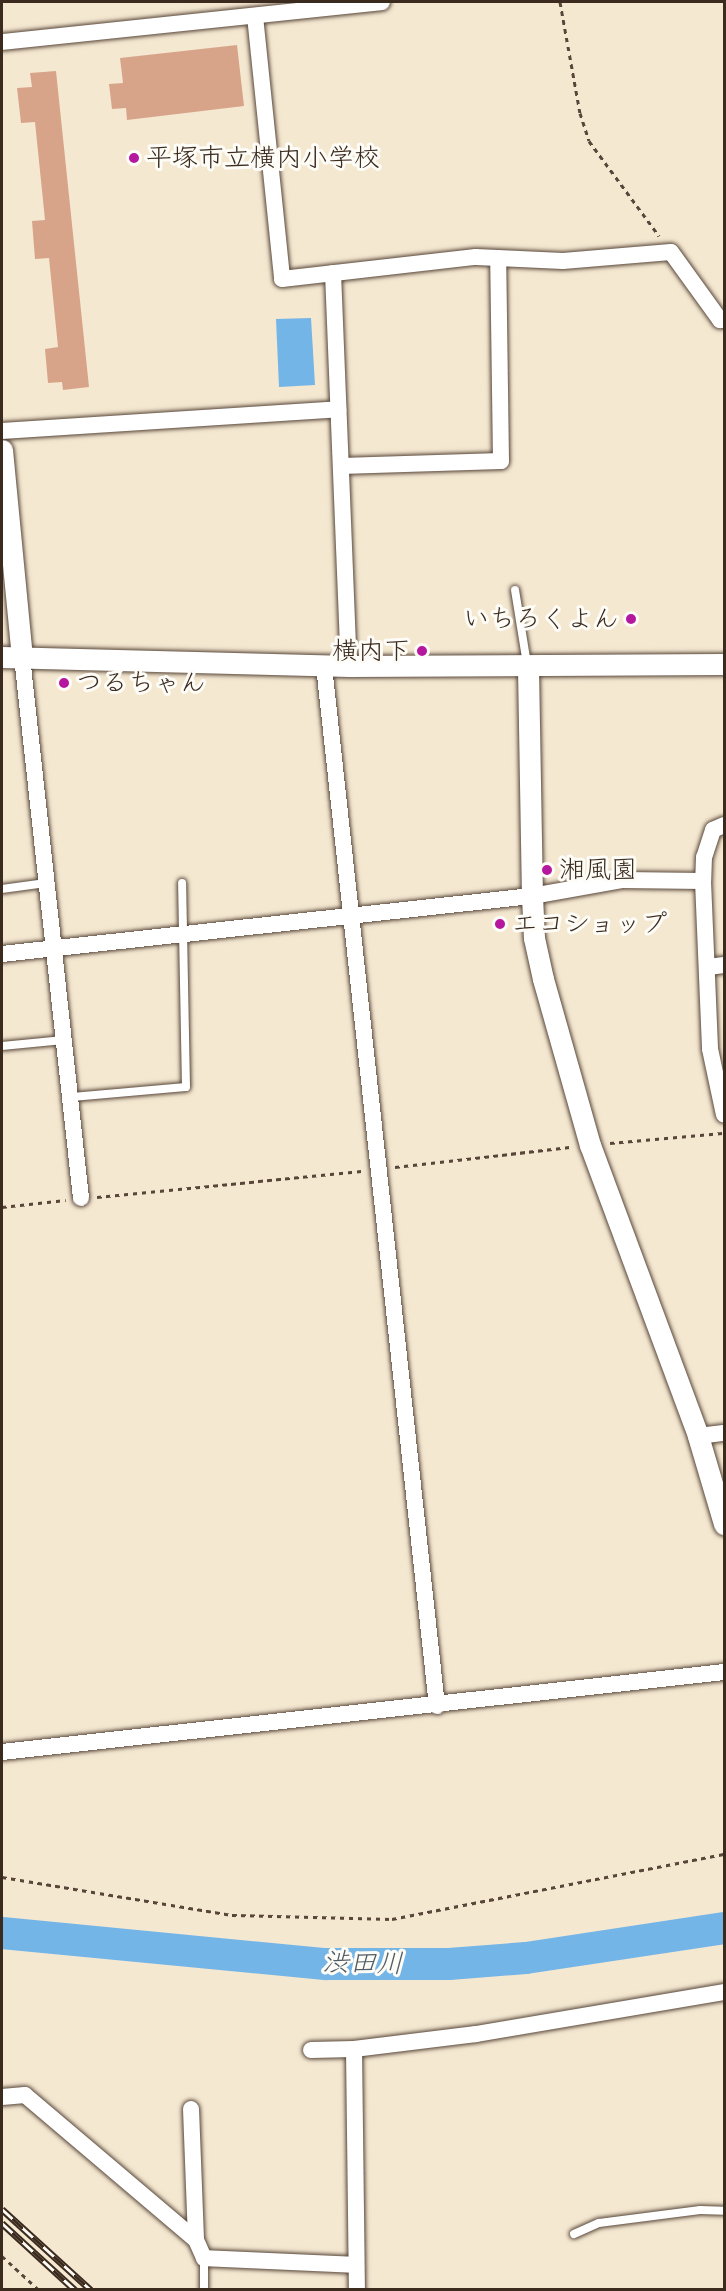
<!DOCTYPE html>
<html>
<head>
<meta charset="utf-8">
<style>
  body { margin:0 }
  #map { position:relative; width:726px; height:2291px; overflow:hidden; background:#f5e8d1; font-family:Caveat,"Klee One",sans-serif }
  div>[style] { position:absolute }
  .water>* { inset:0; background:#74b5e8 }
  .river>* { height:32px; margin:-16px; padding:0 16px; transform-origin:16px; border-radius:16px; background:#74b5e8 }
  .building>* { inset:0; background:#d7a48a }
  .path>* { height:3px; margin-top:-1.5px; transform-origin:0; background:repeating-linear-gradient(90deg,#574639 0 4.5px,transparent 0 9px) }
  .roads { filter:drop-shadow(0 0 2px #574639) drop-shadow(0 0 2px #574639) }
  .service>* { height:8px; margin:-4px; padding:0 4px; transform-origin:4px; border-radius:4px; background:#fff }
  .minor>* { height:16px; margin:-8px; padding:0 8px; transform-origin:8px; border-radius:8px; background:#fff }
  .tertiary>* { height:21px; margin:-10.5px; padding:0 10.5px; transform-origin:10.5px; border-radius:10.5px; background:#fff }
  .rail>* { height:7px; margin-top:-3.5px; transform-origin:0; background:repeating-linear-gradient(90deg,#fdfcf7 0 14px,#3b2a1e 0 28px); box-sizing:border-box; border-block:2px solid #3b2a1e }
  .dots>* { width:16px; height:16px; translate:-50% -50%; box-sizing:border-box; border:3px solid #fdfcf7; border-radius:50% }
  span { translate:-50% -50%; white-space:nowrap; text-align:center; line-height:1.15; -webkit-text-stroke:6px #fdfcf7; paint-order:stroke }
  .poi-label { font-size:26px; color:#3b2a1e }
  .left { translate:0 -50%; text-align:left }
  .right { translate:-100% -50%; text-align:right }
  .water-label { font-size:27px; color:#4f5b65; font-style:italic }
  .frame { position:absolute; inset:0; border:3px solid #3b2a1e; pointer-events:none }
</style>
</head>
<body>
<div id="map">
  <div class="water">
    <i style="clip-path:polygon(311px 318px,315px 385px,279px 387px,276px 319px)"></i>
  </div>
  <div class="river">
    <i style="left:2px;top:1933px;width:325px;rotate:5.5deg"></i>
    <i style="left:326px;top:1964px;width:123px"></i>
    <i style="left:449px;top:1964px;width:77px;rotate:-4.5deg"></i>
    <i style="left:526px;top:1958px;width:200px;rotate:-8.6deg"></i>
  </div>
  <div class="building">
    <i style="clip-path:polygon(237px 45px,244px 106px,127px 120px,126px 108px,112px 109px,109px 84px,123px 83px,120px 58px)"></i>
    <i style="clip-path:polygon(56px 71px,89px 387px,63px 390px,62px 382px,48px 383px,45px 349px,58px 347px,49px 258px,35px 259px,32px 221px,45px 220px,35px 122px,21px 123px,17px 88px,32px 87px,30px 73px)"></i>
  </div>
  <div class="path">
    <i style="left:560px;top:2px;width:113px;rotate:79.8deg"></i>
    <i style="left:580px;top:113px;width:29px;rotate:72deg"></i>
    <i style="left:589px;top:141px;width:118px;rotate:53.6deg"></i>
    <i style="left:610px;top:1143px;width:113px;rotate:-5.1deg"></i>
    <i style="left:395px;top:1167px;width:176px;rotate:-6.5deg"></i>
    <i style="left:97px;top:1197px;width:266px;rotate:-5.6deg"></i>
    <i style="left:2px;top:1207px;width:64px;rotate:-6.2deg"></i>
    <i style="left:2px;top:1877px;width:233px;rotate:9.4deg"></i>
    <i style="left:232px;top:1915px;width:160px;rotate:1.4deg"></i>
    <i style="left:392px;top:1919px;width:338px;rotate:-11.1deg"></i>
    <i style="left:2px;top:2256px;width:50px;rotate:42.6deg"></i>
  </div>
  <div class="roads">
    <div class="service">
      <i style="left:515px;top:590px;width:75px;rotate:80.8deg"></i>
      <i style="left:2px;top:889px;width:44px;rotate:-7.8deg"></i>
      <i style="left:2px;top:1046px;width:62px;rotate:-5.5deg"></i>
      <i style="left:72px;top:1097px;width:114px;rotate:-5deg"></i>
      <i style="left:186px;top:1087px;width:204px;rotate:-91.1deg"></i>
      <i style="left:574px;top:2234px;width:27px;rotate:-24deg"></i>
      <i style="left:599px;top:2223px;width:102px;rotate:-7.3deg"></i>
      <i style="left:700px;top:2210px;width:24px;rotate:2deg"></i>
      <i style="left:204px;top:2258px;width:32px;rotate:90deg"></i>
    </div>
    <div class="minor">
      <i style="left:255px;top:16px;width:264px;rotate:84.1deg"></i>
      <i style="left:282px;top:279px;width:195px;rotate:-6.5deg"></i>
      <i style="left:476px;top:257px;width:87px;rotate:2.6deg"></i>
      <i style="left:563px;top:261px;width:108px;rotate:-4.8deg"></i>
      <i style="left:671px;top:252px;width:84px;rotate:54.2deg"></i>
      <i style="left:720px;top:320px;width:4px"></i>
      <i style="left:2px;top:42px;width:382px;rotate:-6deg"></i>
      <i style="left:333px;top:273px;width:393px;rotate:87.7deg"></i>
      <i style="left:2px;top:431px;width:337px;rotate:-3.7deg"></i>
      <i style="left:341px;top:466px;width:160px;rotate:-1.8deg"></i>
      <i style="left:501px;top:461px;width:203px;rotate:-90.8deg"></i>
      <i style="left:22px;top:657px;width:544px;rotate:83.78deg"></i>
      <i style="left:324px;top:666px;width:1046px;rotate:83.8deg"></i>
      <i style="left:724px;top:825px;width:12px;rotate:156deg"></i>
      <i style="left:713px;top:830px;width:28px;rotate:108deg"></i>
      <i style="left:704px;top:857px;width:24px;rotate:92deg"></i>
      <i style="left:703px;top:881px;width:168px;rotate:87.6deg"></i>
      <i style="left:710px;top:1049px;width:67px;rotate:78deg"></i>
      <i style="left:2px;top:954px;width:533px;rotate:-6.25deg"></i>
      <i style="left:532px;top:896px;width:91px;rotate:-10.1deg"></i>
      <i style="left:622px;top:880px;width:81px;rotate:0.7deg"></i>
      <i style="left:708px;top:967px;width:16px;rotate:-7deg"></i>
      <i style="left:698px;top:1436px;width:26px;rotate:-7deg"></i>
      <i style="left:2px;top:1752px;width:726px;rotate:-6.32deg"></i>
      <i style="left:354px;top:2049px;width:241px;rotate:89.3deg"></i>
      <i style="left:311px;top:2050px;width:43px;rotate:-1.3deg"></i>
      <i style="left:354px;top:2049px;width:123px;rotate:-7deg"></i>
      <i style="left:476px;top:2034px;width:252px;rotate:-9.6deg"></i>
      <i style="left:2px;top:2097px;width:23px;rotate:-5deg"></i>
      <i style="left:25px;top:2095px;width:224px;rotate:40.3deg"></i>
      <i style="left:196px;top:2240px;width:20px;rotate:66deg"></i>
      <i style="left:204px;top:2258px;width:152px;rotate:2.6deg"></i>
      <i style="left:191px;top:2109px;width:131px;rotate:87.8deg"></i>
    </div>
    <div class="tertiary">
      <i style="left:2px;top:450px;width:208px;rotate:84.5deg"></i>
      <i style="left:2px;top:657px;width:347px;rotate:1.5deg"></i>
      <i style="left:349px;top:666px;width:375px;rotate:-0.3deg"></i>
      <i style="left:528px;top:668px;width:228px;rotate:89deg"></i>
      <i style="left:532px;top:896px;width:42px;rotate:87.3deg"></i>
      <i style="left:534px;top:938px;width:42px;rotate:77.6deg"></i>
      <i style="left:543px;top:979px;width:173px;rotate:74.2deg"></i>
      <i style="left:590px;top:1145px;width:310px;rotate:69.6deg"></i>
      <i style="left:698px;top:1436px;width:92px;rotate:73.5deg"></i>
    </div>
  </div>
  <div class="rail">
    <i style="left:2px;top:2209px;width:120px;rotate:42.3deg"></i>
    <i style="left:2px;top:2223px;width:99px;rotate:42.5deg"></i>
  </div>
  <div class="dots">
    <i style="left:134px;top:158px;background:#b5179e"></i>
    <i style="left:631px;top:619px;background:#b5179e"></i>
    <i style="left:422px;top:651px;background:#b5179e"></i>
    <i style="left:64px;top:683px;background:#b5179e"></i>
    <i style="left:547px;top:870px;background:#b5179e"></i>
    <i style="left:500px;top:924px;background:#b5179e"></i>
  </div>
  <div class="poi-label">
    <span class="left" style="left:146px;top:158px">平塚市立横内小学校</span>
    <span class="right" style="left:619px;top:619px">いちろくよん</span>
    <span class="right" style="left:410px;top:651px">横内下</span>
    <span class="left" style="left:76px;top:683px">つるちゃん</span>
    <span class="left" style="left:559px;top:870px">湘風園</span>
    <span class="left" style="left:512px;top:924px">エコショップ</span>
  </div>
  <div class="water-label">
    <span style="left:363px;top:1963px;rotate:1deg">渋田川</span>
  </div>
  <div class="frame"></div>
</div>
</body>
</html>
